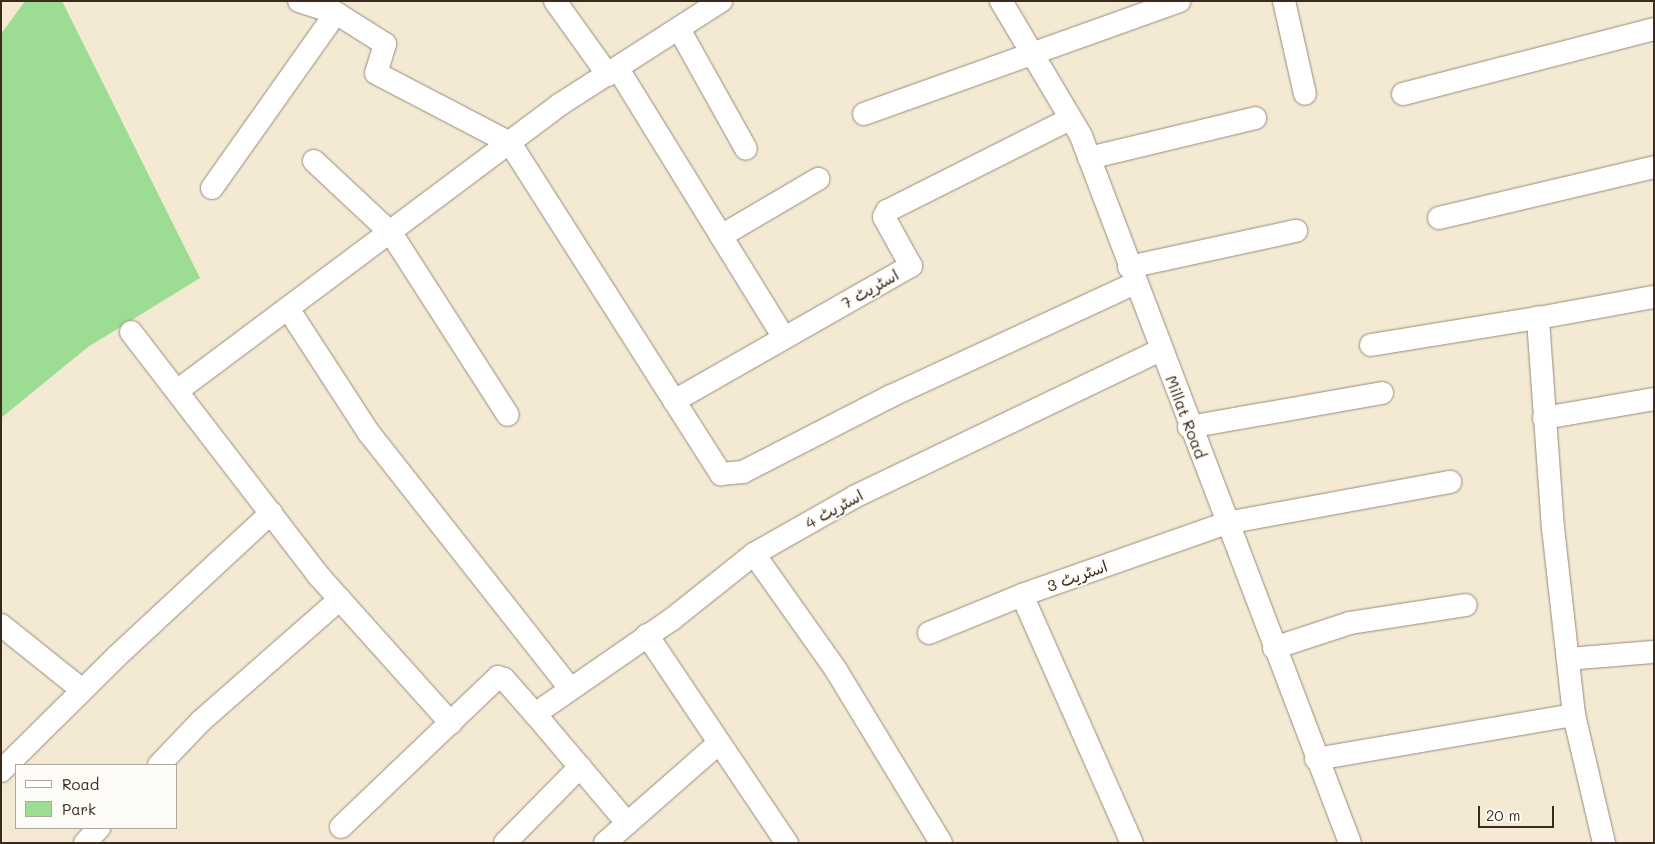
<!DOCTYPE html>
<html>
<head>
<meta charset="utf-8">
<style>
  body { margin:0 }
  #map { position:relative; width:1655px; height:844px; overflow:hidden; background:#f4ead4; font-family:Mali,"Playpen Sans Arabic",sans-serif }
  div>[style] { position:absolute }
  .green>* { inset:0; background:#9ddd93 }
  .roads { filter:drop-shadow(0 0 1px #988a79) drop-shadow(0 0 1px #988a79) }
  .minor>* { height:22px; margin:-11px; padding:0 11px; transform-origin:11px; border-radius:11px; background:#fff }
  span { translate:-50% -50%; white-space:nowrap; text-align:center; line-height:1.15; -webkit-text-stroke:4.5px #fdfcf7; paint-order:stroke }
  .street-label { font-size:16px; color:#3b2a1e }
  .frame { position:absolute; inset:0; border:2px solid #3b2a1e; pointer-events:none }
  .legend { position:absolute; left:15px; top:764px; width:162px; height:65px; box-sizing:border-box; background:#fdfcf7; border:1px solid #afa8a0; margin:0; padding:6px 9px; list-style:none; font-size:15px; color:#3b2a1e }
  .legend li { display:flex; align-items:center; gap:10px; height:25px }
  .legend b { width:25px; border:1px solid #afa8a0 }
  .scale { position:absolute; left:1478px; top:806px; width:76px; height:22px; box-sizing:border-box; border:2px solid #3b2a1e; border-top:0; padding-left:6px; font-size:15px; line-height:18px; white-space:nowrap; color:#3b2a1e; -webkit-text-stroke:4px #fdfcf7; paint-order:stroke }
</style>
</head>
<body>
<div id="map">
  <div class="green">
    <i style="clip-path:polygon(25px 1px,62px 1px,200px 278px,88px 347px,1px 418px,1px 34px)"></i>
  </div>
  <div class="roads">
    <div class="minor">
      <i style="left:299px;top:1px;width:39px;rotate:18deg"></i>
      <i style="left:336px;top:13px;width:58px;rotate:32.3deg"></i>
      <i style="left:385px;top:44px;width:30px;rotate:107deg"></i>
      <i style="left:376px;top:73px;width:151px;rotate:27.6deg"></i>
      <i style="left:510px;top:143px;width:393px;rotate:57.5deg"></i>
      <i style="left:721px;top:474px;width:22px;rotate:-5deg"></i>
      <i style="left:743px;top:472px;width:166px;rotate:-27.2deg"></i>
      <i style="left:891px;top:396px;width:270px;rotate:-24.8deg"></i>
      <i style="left:555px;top:1px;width:91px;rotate:54.4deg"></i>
      <i style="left:1001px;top:1px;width:157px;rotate:59.3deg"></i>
      <i style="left:1081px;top:136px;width:756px;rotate:69.17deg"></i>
      <i style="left:1284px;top:1px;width:95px;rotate:77.3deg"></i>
      <i style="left:679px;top:29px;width:137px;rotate:60.8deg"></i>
      <i style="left:618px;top:69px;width:316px;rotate:58.3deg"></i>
      <i style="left:1403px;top:94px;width:259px;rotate:-14.5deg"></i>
      <i style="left:864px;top:114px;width:335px;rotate:-19.7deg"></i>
      <i style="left:1089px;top:158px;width:171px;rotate:-13.5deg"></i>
      <i style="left:314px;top:161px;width:105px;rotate:43.1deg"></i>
      <i style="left:391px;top:233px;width:216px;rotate:57.3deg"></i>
      <i style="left:212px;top:188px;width:214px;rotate:-54.7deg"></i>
      <i style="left:1439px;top:218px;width:221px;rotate:-13.3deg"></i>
      <i style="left:721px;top:236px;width:113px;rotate:-30.4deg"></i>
      <i style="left:1129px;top:267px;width:171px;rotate:-12.2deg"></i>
      <i style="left:289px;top:310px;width:147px;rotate:57deg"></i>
      <i style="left:369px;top:433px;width:325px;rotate:51.8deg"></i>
      <i style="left:131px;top:332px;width:307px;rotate:52.4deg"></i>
      <i style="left:318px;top:575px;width:199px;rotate:48.1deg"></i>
      <i style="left:1371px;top:345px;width:169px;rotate:-9.2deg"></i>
      <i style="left:177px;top:391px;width:477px;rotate:-36.8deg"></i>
      <i style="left:559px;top:105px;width:193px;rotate:-32.7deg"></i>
      <i style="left:674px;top:401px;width:273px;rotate:-29.7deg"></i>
      <i style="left:911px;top:266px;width:56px;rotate:-118.9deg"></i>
      <i style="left:884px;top:217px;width:7px;rotate:-63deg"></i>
      <i style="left:887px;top:211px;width:205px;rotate:-26.7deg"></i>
      <i style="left:1544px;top:418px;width:112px;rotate:-9.8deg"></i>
      <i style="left:1189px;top:427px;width:196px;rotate:-10deg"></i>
      <i style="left:754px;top:554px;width:142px;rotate:54.7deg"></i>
      <i style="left:836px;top:670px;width:202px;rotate:58.7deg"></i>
      <i style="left:1022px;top:595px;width:271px;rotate:66.1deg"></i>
      <i style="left:1px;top:625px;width:104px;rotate:38.7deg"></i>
      <i style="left:929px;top:633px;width:100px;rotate:-22.2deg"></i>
      <i style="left:1022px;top:595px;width:216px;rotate:-19.4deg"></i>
      <i style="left:1226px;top:523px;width:228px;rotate:-10.4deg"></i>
      <i style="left:647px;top:635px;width:251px;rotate:56.1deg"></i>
      <i style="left:1274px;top:648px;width:80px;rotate:-18.2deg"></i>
      <i style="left:1350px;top:623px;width:117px;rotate:-8.8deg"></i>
      <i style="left:1568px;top:659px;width:86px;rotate:-4.7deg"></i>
      <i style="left:535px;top:714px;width:165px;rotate:-34.7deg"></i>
      <i style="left:671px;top:620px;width:106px;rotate:-38.5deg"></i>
      <i style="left:754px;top:554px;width:117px;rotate:-29.6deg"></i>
      <i style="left:856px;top:496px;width:338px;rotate:-25.6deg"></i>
      <i style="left:1574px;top:715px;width:187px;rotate:-96.4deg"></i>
      <i style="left:1553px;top:529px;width:212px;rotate:-94.1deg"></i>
      <i style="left:1538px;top:318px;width:118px;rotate:-10.3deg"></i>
      <i style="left:1316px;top:759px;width:262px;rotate:-9.7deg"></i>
      <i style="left:1574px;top:715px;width:131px;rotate:76.8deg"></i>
      <i style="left:159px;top:765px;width:61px;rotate:-46.3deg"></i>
      <i style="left:201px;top:721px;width:185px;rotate:-41.3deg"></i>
      <i style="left:1px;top:771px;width:162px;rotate:-44.7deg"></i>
      <i style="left:116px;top:657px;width:212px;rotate:-42.9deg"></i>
      <i style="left:341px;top:827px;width:217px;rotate:-43.7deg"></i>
      <i style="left:498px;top:677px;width:6px;rotate:18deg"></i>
      <i style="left:504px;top:679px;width:47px;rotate:48.5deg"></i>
      <i style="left:535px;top:714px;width:143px;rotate:49.8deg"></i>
      <i style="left:85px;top:843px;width:21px;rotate:-47deg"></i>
      <i style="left:505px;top:843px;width:107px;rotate:-45.4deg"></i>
      <i style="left:605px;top:843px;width:152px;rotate:-41.3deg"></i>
    </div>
  </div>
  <div class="street-label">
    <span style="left:870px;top:289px;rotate:-30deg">اسٹریٹ 7</span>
    <span style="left:1186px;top:417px;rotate:69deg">Millat Road</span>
    <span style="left:834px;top:509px;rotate:-29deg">اسٹریٹ 4</span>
    <span style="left:1077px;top:576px;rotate:-20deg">اسٹریٹ 3</span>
  </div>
  <div class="frame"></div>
  <ul class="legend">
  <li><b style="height:6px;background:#fff"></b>Road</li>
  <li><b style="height:14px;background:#9ddd93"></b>Park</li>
  </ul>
  <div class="scale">20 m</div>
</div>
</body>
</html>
